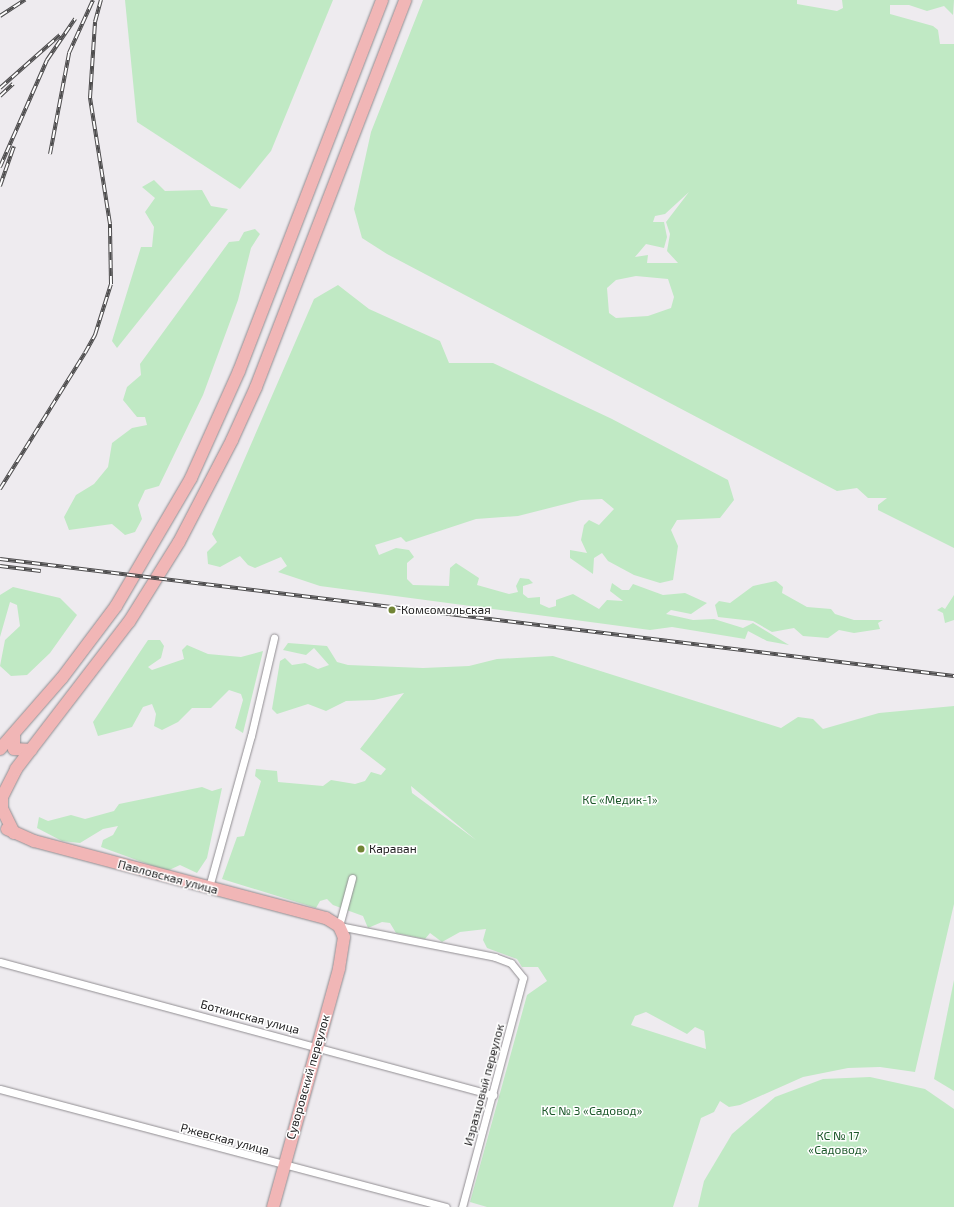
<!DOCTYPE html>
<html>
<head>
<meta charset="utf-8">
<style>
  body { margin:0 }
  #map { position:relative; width:954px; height:1207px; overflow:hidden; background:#eeebef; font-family:"Exo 2",sans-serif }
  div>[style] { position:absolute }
  .green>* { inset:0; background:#c0e9c4 }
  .roads { filter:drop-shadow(0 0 1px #908d91) drop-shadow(0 0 1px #908d91) }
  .street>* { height:7px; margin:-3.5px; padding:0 3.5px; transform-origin:3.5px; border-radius:3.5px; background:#fff }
  .primary>* { height:12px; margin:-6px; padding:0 6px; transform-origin:6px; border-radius:6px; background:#f1b6b6 }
  .rail>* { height:4px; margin-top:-2px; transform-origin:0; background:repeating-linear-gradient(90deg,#fff 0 8px,#4d4c4d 0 16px); box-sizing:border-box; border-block:1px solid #4d4c4d }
  .dots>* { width:11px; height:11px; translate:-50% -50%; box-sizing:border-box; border:2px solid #fff; border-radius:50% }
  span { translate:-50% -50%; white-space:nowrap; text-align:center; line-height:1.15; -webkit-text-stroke:3px #fff; paint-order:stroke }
  .poi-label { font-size:12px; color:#232223 }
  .left { translate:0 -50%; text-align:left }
  .park-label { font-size:12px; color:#1c582a }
  .street-label { font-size:12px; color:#232223 }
</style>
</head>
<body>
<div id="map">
  <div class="green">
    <i style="clip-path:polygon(125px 0,333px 0,271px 151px,240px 189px,137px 122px)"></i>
    <i style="clip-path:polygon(evenodd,423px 0,797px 0,797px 4px,837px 11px,843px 8px,842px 0,954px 0,953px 15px,944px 6px,927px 11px,909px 5px,890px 5px,890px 14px,933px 26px,938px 30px,940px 44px,954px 44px,954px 548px,878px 510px,878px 505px,887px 498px,868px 498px,857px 488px,837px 491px,387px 254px,362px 238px,354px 209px,371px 132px,423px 0,689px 192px,666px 222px,670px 234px,667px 251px,678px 263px,647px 263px,648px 255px,635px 257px,646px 244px,664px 248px,667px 237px,664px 222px,653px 222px,655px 216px,665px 214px,689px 192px,423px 0,636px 276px,668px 279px,674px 297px,671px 308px,648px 316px,616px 318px,609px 313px,607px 288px,616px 280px,636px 276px)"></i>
    <i style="clip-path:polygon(154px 180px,165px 191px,202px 190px,211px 206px,228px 209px,117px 348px,112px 341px,141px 247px,152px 247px,154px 227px,145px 212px,155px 198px,142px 187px)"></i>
    <i style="clip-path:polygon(255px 229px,260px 234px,251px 248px,238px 300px,203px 395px,159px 486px,145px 490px,138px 505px,142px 519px,135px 532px,125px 535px,112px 524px,69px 530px,64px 517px,76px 495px,94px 484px,108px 467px,112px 443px,132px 428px,147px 425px,145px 417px,137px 417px,123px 400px,127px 387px,141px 375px,140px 364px,229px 242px,239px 241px,244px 232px)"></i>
    <i style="clip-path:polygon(338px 285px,369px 309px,440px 341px,449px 363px,493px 363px,612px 419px,728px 480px,734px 500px,720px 518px,677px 520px,671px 530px,678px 546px,673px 580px,660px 583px,634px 575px,608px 561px,602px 553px,594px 558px,593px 574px,570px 558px,570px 550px,587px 553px,581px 540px,584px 525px,589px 520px,599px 525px,614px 509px,602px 499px,581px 500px,518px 516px,476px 519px,406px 542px,401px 537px,375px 545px,379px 555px,396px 548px,409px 550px,414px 557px,407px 563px,407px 579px,413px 585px,449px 586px,450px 568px,456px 563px,479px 578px,477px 585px,509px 594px,518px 592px,516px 586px,520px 578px,529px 579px,533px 583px,523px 586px,523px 594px,528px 598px,540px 597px,540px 604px,549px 608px,556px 606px,556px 600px,573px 594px,599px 609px,607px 600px,623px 601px,610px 591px,612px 583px,622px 590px,629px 590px,633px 584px,663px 595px,685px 593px,707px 603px,691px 614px,671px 610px,666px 614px,693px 620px,714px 619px,743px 628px,753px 623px,789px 645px,767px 641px,748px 631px,745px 639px,672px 627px,650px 630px,320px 586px,278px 572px,287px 566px,281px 557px,255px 568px,248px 565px,240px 556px,220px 567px,208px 564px,207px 552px,217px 542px,212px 534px,314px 299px)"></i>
    <i style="clip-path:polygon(776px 581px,783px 587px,782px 593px,807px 607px,831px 609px,835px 614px,854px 620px,883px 620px,878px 623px,880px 629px,854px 633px,839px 630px,828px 638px,803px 636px,794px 628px,772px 632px,753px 621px,718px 617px,715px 605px,719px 601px,730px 603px,753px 586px)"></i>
    <i style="clip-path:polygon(13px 587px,60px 598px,77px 615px,50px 653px,27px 675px,11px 676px,0 666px,5px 640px,20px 626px,17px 605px,10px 602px,0 637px,0 595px)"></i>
    <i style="clip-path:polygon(954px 595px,954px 620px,945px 623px,943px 613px,937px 610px,942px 607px,945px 609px)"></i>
    <i style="clip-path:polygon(148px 640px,160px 640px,164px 646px,161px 658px,148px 667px,152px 670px,184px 659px,182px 650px,187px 645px,208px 654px,241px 657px,263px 651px,243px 733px,235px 728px,243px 700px,241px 694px,229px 690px,211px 708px,192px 708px,178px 722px,162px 730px,154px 726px,156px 714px,152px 704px,143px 707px,132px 727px,98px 736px,93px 722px)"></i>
    <i style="clip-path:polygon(evenodd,288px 643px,327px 646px,337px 662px,348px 665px,423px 668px,469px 666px,497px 659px,553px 656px,781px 728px,798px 717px,813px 719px,823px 729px,879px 713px,954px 706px,954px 904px,915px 1072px,880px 1067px,848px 1068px,803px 1077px,740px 1105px,729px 1107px,720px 1101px,714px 1112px,701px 1118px,673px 1207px,487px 1207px,470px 1202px,527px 995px,547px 981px,538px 967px,522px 967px,517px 959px,487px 948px,483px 940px,486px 929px,460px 932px,442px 942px,430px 933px,425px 939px,396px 933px,390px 923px,382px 922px,368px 928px,363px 916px,333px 905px,327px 899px,320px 901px,316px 908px,222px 879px,237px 837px,244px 836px,261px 781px,255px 776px,256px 769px,277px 771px,278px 782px,323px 786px,331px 780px,355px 784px,365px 781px,371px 772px,381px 775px,386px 769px,360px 749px,404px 693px,374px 700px,346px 701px,326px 711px,308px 704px,277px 714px,272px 709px,280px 661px,285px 658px,292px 665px,305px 663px,318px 669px,329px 665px,314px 648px,306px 655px,283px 650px,288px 643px,411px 786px,476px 840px,412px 793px,411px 786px,288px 643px,646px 1012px,687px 1034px,695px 1027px,704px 1031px,706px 1049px,631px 1025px,635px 1016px,646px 1012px)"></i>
    <i style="clip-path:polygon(202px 787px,212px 791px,222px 788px,207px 858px,197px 873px,180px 865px,167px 871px,101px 847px,103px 840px,113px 835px,118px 826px,103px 829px,80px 843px,62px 841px,37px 828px,39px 817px,48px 821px,71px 815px,85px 819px,114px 811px,119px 804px)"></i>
    <i style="clip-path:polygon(954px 980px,954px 1091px,934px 1079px)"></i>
    <i style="clip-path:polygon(870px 1077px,925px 1089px,954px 1109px,954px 1207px,698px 1207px,704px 1181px,732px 1134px,775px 1097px,823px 1079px)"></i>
  </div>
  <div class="roads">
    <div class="street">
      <i style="left:352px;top:878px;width:50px;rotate:105.2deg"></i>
      <i style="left:339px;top:926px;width:159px;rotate:11.2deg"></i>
      <i style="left:495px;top:957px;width:17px;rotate:21deg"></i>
      <i style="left:511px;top:963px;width:19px;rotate:51deg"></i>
      <i style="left:523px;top:978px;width:237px;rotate:104.9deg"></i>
      <i style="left:209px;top:887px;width:157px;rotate:-74.5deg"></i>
      <i style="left:251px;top:736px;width:101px;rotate:-76.8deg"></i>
      <i style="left:0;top:962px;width:511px;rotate:15.1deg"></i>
      <i style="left:0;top:1089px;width:461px;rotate:14.8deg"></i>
    </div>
    <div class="primary">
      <i style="left:14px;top:734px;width:15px;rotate:90deg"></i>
      <i style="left:14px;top:749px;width:17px;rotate:3deg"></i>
      <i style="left:0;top:749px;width:94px;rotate:-48.9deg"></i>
      <i style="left:62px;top:678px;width:90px;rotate:-53.1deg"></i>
      <i style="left:116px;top:606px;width:148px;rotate:-59.6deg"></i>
      <i style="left:191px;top:478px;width:117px;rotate:-65.8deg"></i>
      <i style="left:239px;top:371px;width:398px;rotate:-68.9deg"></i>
      <i style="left:7px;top:829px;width:30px;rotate:24deg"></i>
      <i style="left:34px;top:841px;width:302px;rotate:14.8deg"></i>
      <i style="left:326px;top:918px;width:15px;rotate:32deg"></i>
      <i style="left:339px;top:926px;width:12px;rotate:66deg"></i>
      <i style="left:344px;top:937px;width:32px;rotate:99deg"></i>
      <i style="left:339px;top:969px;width:247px;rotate:105.5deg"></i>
      <i style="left:14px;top:833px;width:28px;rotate:-116deg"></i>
      <i style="left:2px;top:808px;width:11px;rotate:-90deg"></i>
      <i style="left:2px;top:797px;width:31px;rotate:-63deg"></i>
      <i style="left:16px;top:769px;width:185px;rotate:-52.5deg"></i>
      <i style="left:129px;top:622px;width:94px;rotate:-58deg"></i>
      <i style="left:179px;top:542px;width:115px;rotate:-62.5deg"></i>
      <i style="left:232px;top:440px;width:58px;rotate:-65.6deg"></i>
      <i style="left:256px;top:387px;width:415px;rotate:-68.9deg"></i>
    </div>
  </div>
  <div class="rail">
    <i style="left:0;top:16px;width:30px;rotate:-33deg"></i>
    <i style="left:0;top:88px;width:80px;rotate:-41.5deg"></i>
    <i style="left:0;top:96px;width:18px;rotate:-43deg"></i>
    <i style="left:50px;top:154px;width:103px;rotate:-79.3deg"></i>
    <i style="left:69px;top:53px;width:58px;rotate:-65.6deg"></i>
    <i style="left:0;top:167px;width:117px;rotate:-66.3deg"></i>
    <i style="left:47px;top:60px;width:50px;rotate:-55.7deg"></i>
    <i style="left:0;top:186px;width:42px;rotate:-70.7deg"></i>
    <i style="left:0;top:489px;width:160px;rotate:-58deg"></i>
    <i style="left:85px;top:353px;width:21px;rotate:-61deg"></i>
    <i style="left:95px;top:335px;width:53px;rotate:-72.6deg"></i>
    <i style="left:111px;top:284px;width:60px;rotate:-91deg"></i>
    <i style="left:110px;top:224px;width:128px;rotate:-99deg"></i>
    <i style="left:90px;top:98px;width:76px;rotate:-86.2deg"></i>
    <i style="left:95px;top:22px;width:23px;rotate:-75deg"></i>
    <i style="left:0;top:559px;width:961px;rotate:6.99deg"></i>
    <i style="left:0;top:566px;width:41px;rotate:7deg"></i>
  </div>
  <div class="dots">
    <i style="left:392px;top:610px;background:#728535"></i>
    <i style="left:361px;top:849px;background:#728535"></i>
  </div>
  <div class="poi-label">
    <span class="left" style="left:401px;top:610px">Комсомольская</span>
    <span class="left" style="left:369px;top:849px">Караван</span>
  </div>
  <div class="park-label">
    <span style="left:620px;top:800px">КС «Медик-1»</span>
    <span style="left:592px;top:1111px">КС № 3 «Садовод»</span>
    <span style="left:838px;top:1143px">КС № 17<br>«Садовод»</span>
  </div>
  <div class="street-label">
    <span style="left:168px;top:877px;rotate:15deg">Павловская улица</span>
    <span style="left:250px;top:1017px;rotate:15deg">Боткинская улица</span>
    <span style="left:308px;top:1077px;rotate:-74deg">Суворовский переулок</span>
    <span style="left:484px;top:1085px;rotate:-75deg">Изразцовый переулок</span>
    <span style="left:225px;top:1139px;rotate:15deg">Ржевская улица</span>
  </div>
</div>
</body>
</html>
